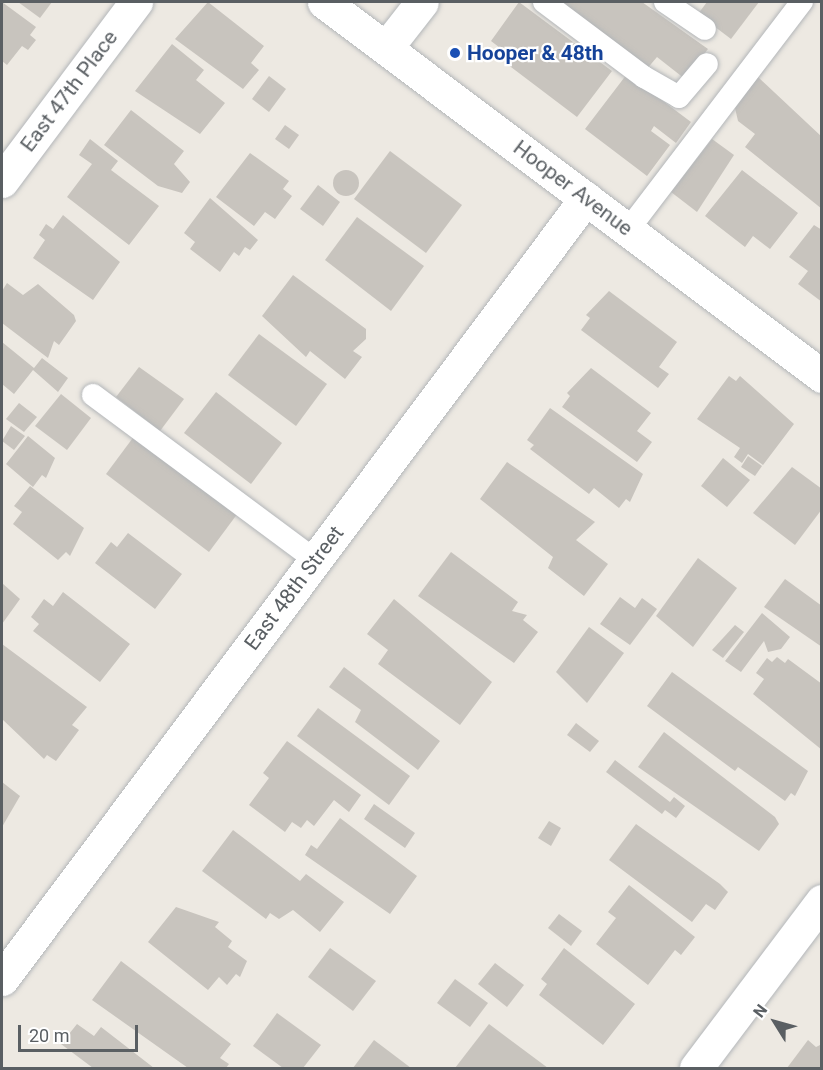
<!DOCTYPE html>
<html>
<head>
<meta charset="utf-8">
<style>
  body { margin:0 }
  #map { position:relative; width:823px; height:1070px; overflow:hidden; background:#ede9e2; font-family:Roboto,sans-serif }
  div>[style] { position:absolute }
  .building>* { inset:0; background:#c8c4be }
  .round { border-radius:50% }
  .roads { filter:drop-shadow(0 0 2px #b3b6b9) drop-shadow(0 0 2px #b3b6b9) }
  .service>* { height:22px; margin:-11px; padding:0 11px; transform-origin:11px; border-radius:11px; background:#fff }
  .minor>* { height:33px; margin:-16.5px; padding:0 16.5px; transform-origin:16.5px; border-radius:16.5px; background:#fff }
  .tertiary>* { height:33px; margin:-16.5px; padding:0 16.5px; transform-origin:16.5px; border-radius:16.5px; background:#fff }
  .dots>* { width:16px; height:16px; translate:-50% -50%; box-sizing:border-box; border:3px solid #fff; border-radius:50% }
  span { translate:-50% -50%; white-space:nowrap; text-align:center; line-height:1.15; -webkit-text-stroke:4.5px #fff; paint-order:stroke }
  .transit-label { font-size:21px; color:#164399; font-weight:700 }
  .left { translate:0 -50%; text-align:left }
  .street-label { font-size:21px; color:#5a5f63 }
  .frame { position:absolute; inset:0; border:3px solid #5a5f63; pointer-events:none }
  .north { position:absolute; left:745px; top:992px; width:60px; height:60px; -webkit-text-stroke:4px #fff; paint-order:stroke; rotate:307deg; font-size:16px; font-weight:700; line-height:24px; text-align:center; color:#5a5f63 }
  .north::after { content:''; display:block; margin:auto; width:21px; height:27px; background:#5a5f63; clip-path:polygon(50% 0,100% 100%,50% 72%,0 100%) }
  .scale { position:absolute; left:18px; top:1025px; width:120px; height:27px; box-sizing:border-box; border:3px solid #5a5f63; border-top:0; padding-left:8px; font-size:18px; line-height:21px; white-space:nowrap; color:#5a5f63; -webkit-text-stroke:4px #fff; paint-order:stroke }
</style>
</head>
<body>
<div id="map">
  <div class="building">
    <i style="clip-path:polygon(2px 2px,36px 27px,30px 35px,36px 40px,28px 50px,22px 46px,7px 65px,2px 61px)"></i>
    <i style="clip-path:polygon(18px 2px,52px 2px,40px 18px)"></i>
    <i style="clip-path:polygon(208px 2px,264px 46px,251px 63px,259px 70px,243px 89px,175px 39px)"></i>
    <i style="clip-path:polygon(519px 2px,612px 71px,577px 117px,507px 64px,512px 57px,491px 41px)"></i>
    <i style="clip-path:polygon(556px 2px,642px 2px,708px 49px,685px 79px,657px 57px,646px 70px)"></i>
    <i style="clip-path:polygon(707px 2px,759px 2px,731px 39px,698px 14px)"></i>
    <i style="clip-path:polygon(172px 44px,204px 70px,196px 80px,225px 103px,200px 134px,135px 91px)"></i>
    <i style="clip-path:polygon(627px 74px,691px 122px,676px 143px,654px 126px,651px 131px,670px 145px,647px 176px,585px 129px)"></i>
    <i style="clip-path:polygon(269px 76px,286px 89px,269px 112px,252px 99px)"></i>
    <i style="clip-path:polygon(758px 77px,822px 137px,822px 209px,745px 147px,755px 134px,738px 121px,735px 108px)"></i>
    <i style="clip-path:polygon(131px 110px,184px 151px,174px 164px,190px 182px,182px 193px,158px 186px,104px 145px)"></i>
    <i style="clip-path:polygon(285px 125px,299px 135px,289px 149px,275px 139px)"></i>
    <i style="clip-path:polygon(90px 139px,118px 161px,111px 170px,159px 206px,129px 245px,67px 197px,92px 164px,79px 155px)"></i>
    <i style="clip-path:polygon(712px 139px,734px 155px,697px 212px,671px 192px)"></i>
    <i style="clip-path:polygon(390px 151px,462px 205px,426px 253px,354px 199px)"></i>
    <i style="clip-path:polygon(250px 153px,289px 181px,283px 189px,292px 196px,275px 219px,265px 212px,254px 226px,216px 197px)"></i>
    <i class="round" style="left:333px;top:170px;width:26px;height:26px"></i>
    <i style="clip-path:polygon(742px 170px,798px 213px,770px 249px,753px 236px,745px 247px,705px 216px)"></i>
    <i style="clip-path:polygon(318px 185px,340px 202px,323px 226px,300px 209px)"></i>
    <i style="clip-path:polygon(210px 198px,258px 240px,250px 250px,245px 247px,239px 256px,234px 252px,220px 272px,190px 249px,195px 242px,184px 233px)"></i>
    <i style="clip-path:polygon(63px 215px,120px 262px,93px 300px,33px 258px,45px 240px,39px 235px,46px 224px,53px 229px)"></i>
    <i style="clip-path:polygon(357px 217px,424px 266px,391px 311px,325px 260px)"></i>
    <i style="clip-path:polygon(814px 225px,822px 230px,822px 302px,798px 284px,808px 271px,789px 257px)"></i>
    <i style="clip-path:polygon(293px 275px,366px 329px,366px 339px,353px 351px,362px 357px,345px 379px,310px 351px,306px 357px,262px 316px)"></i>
    <i style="clip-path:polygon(7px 283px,23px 295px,38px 284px,74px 315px,76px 321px,59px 345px,54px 341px,48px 358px,2px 323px,2px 291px)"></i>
    <i style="clip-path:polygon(609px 291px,677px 342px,659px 367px,669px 374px,658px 388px,581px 330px,590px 318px,586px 315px)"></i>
    <i style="clip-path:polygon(259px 334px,327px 384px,296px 426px,228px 375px)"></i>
    <i style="clip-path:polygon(2px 342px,34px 368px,42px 358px,68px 378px,58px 392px,33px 370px,14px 394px,2px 384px)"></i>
    <i style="clip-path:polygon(139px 367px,184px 399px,160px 431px,116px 397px)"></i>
    <i style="clip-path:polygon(591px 368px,651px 413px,637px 431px,652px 442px,637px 462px,562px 407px,570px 396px,567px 393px)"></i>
    <i style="clip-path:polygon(729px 376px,736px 381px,740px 376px,794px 424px,763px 465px,748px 454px,742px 463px,734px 457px,740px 448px,697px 419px)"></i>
    <i style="clip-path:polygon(216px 392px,282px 443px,251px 484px,184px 433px)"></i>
    <i style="clip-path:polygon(61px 394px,91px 418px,67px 450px,35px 426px)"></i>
    <i style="clip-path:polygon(19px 403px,37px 417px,24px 432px,6px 419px)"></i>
    <i style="clip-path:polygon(550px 408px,643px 474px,630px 502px,626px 499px,619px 508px,594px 488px,589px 494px,530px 449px,534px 445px,527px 440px)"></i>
    <i style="clip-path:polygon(11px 426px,25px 436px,14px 450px,2px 441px)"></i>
    <i style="clip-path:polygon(135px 435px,238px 513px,209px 552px,106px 474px)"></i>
    <i style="clip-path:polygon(28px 436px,55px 458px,46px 478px,42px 475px,33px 487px,6px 464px)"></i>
    <i style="clip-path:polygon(748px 456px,762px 466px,755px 476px,741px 467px)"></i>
    <i style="clip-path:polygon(723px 458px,750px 480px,727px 507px,701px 486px)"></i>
    <i style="clip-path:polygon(507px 462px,595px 522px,576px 540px,608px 564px,584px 596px,548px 568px,553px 557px,480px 499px)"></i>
    <i style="clip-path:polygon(792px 467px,822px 489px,822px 509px,795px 545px,753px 513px)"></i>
    <i style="clip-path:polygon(30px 486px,84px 528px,70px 556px,66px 552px,58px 560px,13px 524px,22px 512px,14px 506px)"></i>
    <i style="clip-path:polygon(128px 533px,182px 574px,155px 609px,95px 563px,111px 542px,117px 547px)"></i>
    <i style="clip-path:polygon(451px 552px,518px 602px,512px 611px,527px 615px,523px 620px,538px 632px,514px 663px,418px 596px)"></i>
    <i style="clip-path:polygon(698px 558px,737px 588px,693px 647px,656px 616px)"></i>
    <i style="clip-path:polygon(785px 579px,822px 606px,822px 647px,764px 607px)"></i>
    <i style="clip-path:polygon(2px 583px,20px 599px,2px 624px)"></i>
    <i style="clip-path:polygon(63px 592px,130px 644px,100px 682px,33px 631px,39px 624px,31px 617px,44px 599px,53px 606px)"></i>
    <i style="clip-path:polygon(620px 597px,635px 608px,642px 598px,657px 609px,630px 645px,600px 624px)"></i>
    <i style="clip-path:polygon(394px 599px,492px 682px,460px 725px,378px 664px,388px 650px,367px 634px)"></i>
    <i style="clip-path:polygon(762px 613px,790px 637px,781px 649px,768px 652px,764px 641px,741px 672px,725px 661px)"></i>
    <i style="clip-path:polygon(735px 625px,744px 632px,723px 658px,712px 650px)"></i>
    <i style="clip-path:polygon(589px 627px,624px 653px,587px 703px,556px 672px)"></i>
    <i style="clip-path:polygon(2px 644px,87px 707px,72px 725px,79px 730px,56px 761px,47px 755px,44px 759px,2px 719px)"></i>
    <i style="clip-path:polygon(777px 657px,785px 663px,788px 659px,822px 684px,822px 750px,753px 694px,764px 679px,756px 673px,767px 658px,772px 662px)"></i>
    <i style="clip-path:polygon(344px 667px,440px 741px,418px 770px,355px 722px,361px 710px,329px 687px)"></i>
    <i style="clip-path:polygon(672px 672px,808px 771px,795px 796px,791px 793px,785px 801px,738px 767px,735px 771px,647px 706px)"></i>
    <i style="clip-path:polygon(318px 708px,410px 776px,389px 805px,297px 736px)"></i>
    <i style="clip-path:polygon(576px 723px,599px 741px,590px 752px,567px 735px)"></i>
    <i style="clip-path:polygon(664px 732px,775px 817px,779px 824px,759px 851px,638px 767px)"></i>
    <i style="clip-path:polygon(287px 741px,361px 795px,349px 812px,334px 800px,314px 826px,307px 820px,301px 828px,292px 822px,285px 832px,249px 805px,269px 778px,263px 773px)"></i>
    <i style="clip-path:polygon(615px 760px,670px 802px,674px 797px,685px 806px,676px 818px,665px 810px,662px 814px,606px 772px)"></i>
    <i style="clip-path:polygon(2px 782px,20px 796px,2px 827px)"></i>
    <i style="clip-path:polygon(374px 804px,415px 833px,405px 848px,364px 819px)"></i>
    <i style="clip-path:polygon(340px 818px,417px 876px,390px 914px,305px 855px,311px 845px,317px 849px)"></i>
    <i style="clip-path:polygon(549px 821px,561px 828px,551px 846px,538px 838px)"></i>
    <i style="clip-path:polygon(636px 824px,720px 884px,728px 892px,715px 910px,706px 904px,692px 922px,609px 860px)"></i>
    <i style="clip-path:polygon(233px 830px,300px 881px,306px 874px,344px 902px,320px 932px,293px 910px,279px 919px,270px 913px,266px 919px,202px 871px)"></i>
    <i style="clip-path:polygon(629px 885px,695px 937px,681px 955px,675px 950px,648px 985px,596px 944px,616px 918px,608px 912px)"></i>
    <i style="clip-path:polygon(176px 907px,219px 922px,215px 927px,232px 941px,228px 947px,247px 961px,240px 977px,236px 974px,227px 985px,219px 977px,208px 990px,148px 942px)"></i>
    <i style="clip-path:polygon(559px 914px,582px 931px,571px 946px,548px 928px)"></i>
    <i style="clip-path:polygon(330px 948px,376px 981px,353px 1011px,308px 977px)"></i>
    <i style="clip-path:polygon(564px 948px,635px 1004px,603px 1045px,539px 995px,547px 984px,541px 979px)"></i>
    <i style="clip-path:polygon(121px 961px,231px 1044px,220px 1058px,229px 1064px,226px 1068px,188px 1068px,92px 1000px)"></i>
    <i style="clip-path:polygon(495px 963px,524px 985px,507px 1007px,478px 984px)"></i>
    <i style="clip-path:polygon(455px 979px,488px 1003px,470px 1027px,437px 1003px)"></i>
    <i style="clip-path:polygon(277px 1013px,321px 1045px,303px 1068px,283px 1068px,253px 1046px)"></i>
    <i style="clip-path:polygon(77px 1024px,94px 1036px,101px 1027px,154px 1068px,93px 1068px,61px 1044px)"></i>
    <i style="clip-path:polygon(489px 1024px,548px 1068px,455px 1068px)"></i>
    <i style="clip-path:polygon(374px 1040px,411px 1068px,353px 1068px)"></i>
    <i style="clip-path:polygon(808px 1040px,816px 1047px,822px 1044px,822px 1068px,787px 1068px)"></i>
  </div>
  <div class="roads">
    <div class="service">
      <i style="left:544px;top:2px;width:125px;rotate:36.9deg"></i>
      <i style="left:644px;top:77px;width:40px;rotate:29.7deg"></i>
      <i style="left:679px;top:97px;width:43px;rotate:-49.7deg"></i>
      <i style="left:665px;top:2px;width:48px;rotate:34deg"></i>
      <i style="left:628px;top:230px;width:287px;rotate:-52.7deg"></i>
      <i style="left:93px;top:395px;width:277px;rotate:36.6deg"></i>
    </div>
    <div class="minor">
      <i style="left:386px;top:48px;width:58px;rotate:-52deg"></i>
      <i style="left:2px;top:181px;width:224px;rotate:-53.2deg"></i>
      <i style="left:2px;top:979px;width:975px;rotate:-53.21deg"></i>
      <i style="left:696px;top:1068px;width:209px;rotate:-53deg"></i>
    </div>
    <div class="tertiary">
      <i style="left:324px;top:2px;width:623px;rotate:36.91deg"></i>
    </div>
  </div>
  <div class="dots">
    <i style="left:455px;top:53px;background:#1a4fb4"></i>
  </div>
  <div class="transit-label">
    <span class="left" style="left:467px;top:53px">Hooper &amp; 48th</span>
  </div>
  <div class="street-label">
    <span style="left:69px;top:91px;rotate:-53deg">East 47th Place</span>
    <span style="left:573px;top:188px;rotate:37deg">Hooper Avenue</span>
    <span style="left:294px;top:588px;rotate:-53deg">East 48th Street</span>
  </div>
  <div class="frame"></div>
  <div class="north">N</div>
  <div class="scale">20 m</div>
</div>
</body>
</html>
